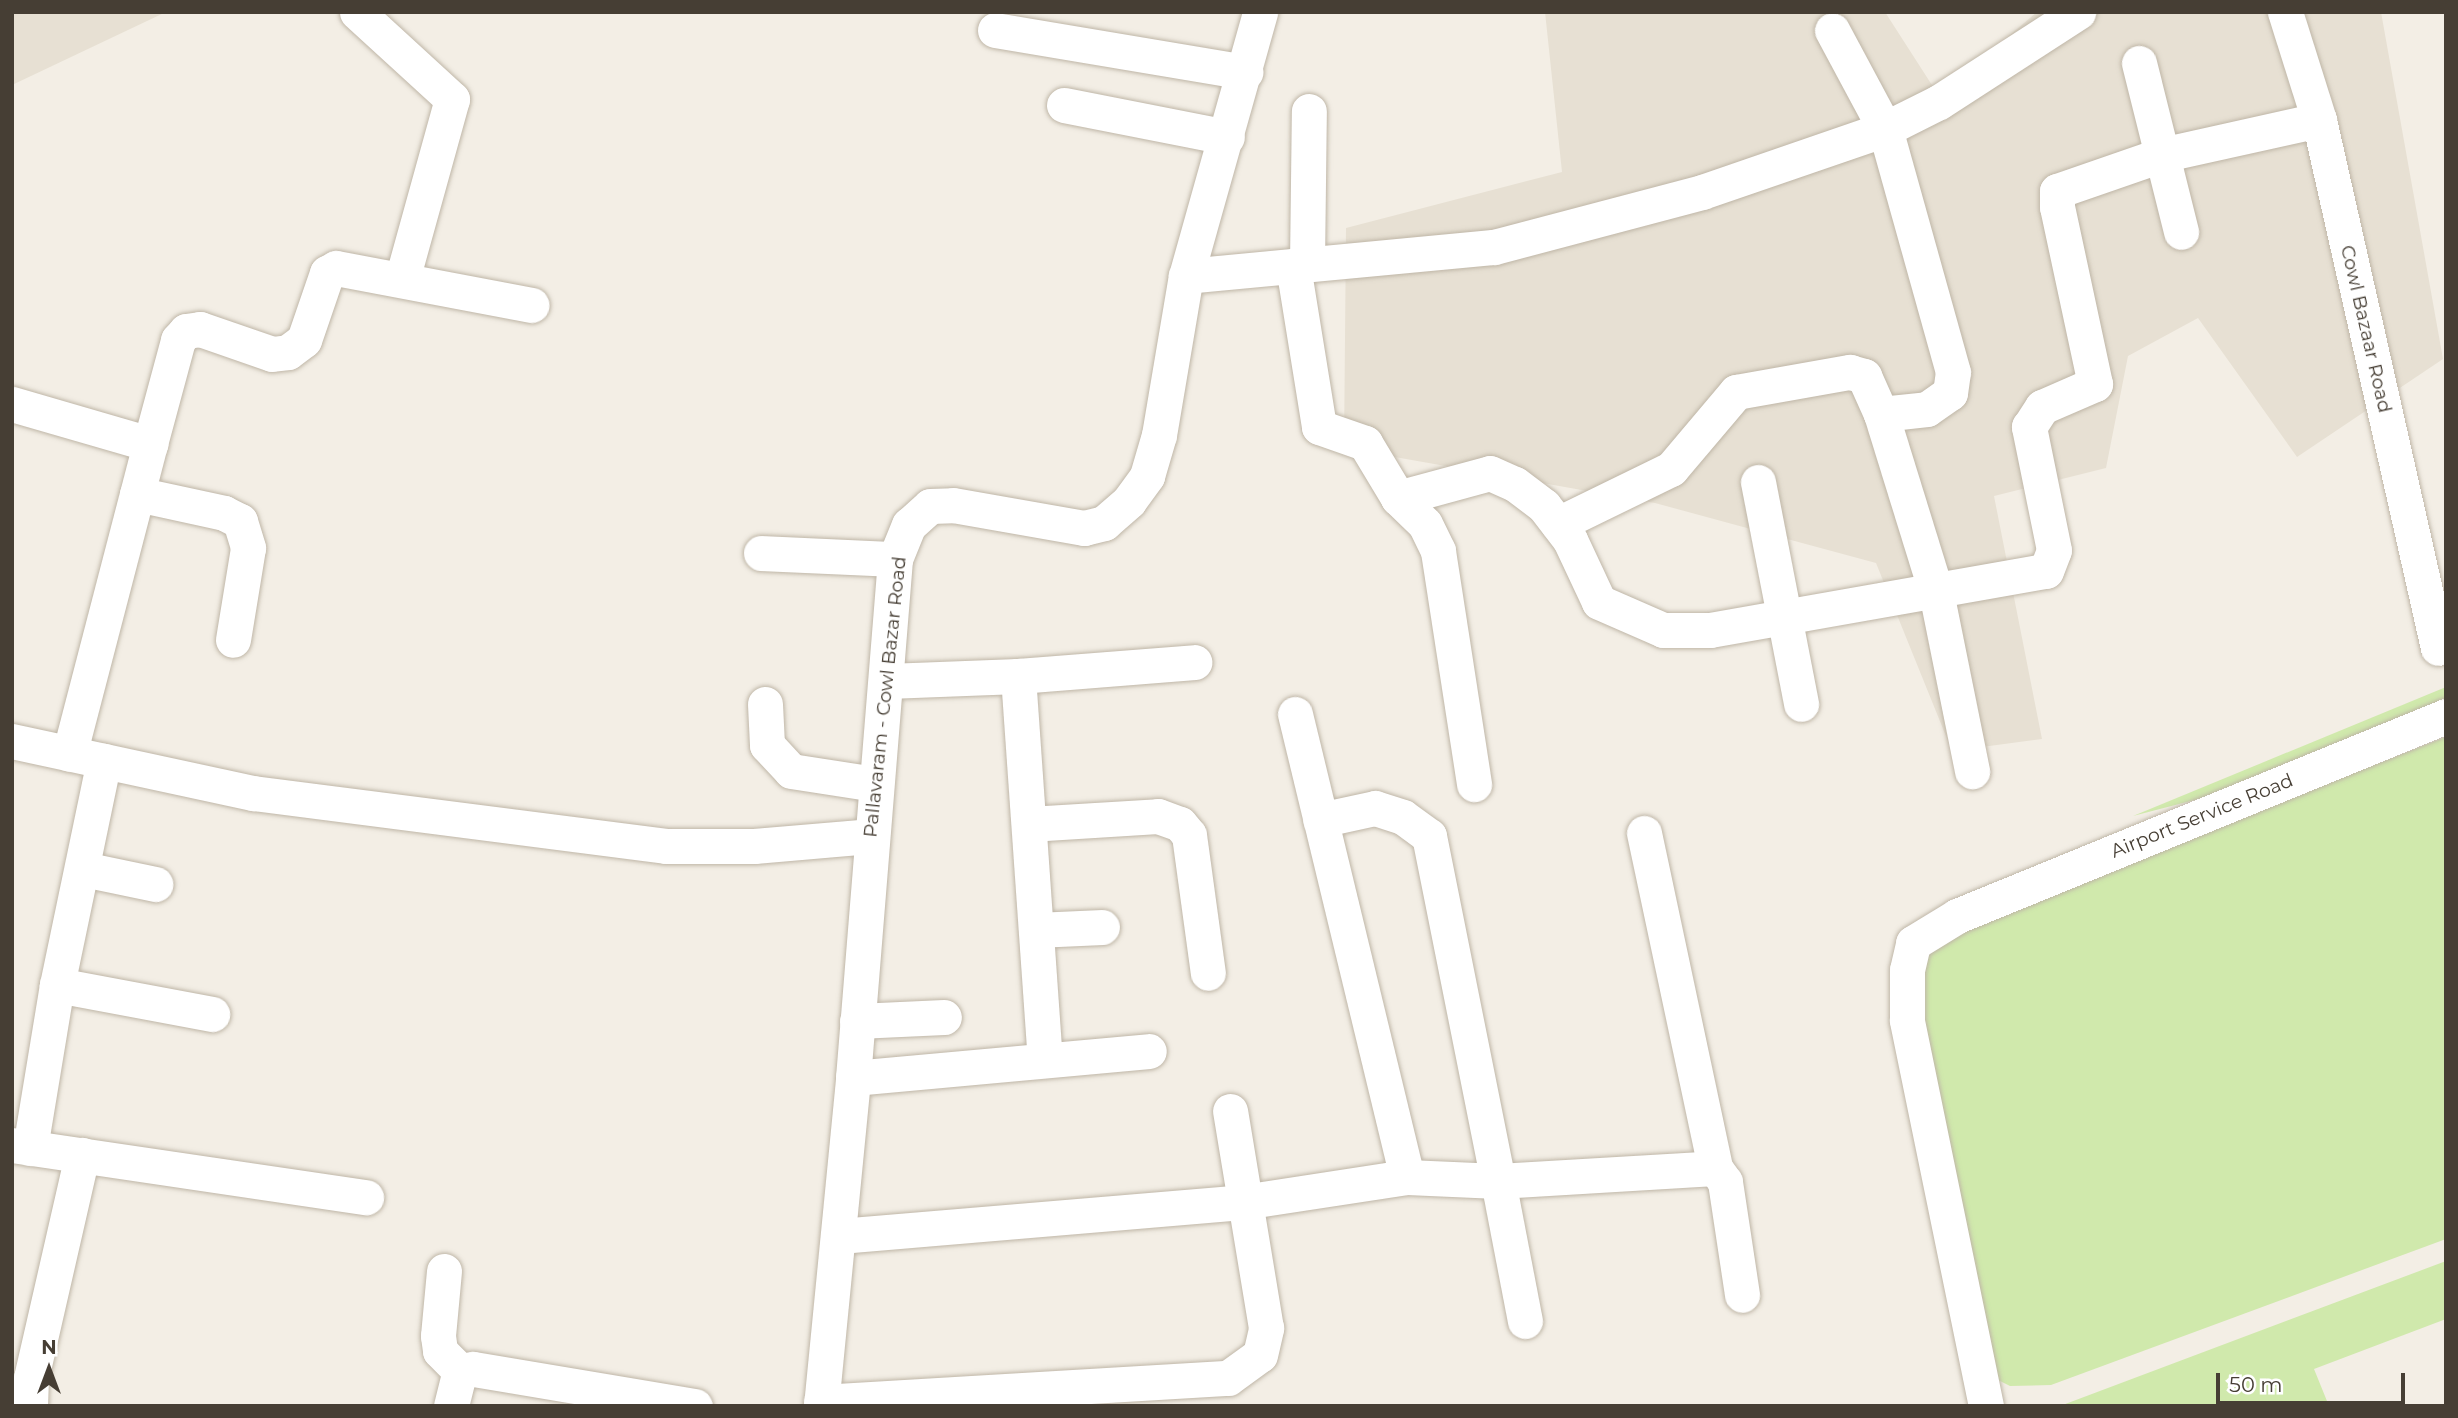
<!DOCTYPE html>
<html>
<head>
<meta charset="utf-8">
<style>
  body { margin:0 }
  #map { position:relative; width:2458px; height:1418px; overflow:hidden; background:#f3eee5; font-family:Montserrat,sans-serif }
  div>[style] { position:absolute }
  .residential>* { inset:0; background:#e7e0d3 }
  .green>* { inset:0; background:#d0e9ac }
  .roads { filter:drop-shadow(0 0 2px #bfb6a7) drop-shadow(0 0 2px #bfb6a7) }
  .minor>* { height:35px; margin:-17.5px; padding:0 17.5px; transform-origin:17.5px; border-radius:17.5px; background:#fff }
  span { translate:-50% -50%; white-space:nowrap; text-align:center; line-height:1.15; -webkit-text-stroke:5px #fff; paint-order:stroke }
  .street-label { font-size:19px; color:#463e34 }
  .frame { position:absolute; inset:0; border:14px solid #463e34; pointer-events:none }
  .north { position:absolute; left:14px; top:1334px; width:70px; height:70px; -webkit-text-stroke:5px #fff; paint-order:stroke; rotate:0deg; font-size:19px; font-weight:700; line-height:28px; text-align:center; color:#463e34 }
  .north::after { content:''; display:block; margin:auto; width:24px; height:32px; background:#463e34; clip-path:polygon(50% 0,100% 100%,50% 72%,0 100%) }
  .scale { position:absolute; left:2216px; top:1373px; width:189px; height:32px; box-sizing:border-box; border:4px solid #463e34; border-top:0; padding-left:9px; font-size:21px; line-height:24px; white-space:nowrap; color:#463e34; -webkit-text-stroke:5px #fff; paint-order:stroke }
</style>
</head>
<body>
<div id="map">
  <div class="residential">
    <i style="clip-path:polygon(12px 12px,166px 12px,12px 85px)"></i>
    <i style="clip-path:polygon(1545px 12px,1885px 12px,1939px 96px,2037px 12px,2381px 12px,2443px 359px,2297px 457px,2198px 318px,2128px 356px,2106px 468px,1994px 496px,2042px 739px,1952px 751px,1876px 563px,1655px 503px,1344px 448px,1346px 228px,1562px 172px)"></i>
  </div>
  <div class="green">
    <i style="clip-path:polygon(2446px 687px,2446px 703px,2206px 797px,2133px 816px)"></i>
    <i style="clip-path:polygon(2446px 737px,2446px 1239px,2051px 1385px,2010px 1386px,1982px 1372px,1916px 969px,1941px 942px,2090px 876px)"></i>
    <i style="clip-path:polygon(2446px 1261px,2446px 1319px,2314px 1369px,2329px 1406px,2060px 1406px)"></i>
  </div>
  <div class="roads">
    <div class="minor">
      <i style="left:357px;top:12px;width:129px;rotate:42.5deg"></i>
      <i style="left:452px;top:99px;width:187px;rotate:105.5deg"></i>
      <i style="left:2285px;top:12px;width:113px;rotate:72.5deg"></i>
      <i style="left:2319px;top:120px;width:541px;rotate:77.3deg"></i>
      <i style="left:995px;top:30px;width:254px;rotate:9.5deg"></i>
      <i style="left:2139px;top:63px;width:174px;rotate:76deg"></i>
      <i style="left:1064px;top:105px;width:166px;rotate:11.1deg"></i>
      <i style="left:1307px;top:264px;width:153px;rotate:-89.3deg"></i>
      <i style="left:1293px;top:266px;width:163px;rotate:80.8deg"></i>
      <i style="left:1319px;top:427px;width:49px;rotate:19.2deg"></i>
      <i style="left:1365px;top:443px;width:64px;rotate:59deg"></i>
      <i style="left:1398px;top:498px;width:37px;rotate:44deg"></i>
      <i style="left:1425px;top:524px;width:30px;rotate:64deg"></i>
      <i style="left:1438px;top:551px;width:236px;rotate:81.2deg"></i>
      <i style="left:1186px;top:276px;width:309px;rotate:-5.4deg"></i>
      <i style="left:1494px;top:247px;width:215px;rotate:-14.8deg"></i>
      <i style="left:1702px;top:192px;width:194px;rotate:-19deg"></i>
      <i style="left:1885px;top:129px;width:60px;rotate:-26.6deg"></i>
      <i style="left:1939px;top:102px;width:166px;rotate:-32.9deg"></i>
      <i style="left:12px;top:404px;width:144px;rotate:16.2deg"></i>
      <i style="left:150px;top:444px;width:320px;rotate:104.6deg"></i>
      <i style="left:1881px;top:414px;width:186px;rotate:72.8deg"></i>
      <i style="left:1936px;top:592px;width:183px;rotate:78.6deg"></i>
      <i style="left:150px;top:444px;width:108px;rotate:-74.9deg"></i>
      <i style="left:178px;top:340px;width:12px;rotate:-48deg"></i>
      <i style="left:186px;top:331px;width:14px;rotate:-8deg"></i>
      <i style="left:200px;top:329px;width:76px;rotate:19.1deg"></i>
      <i style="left:272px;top:354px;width:16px;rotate:-7deg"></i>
      <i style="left:288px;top:352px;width:20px;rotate:-37deg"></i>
      <i style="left:304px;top:340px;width:71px;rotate:-71.1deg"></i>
      <i style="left:327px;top:273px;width:10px;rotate:-29deg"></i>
      <i style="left:336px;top:268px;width:199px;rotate:10.7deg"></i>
      <i style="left:1758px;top:482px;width:226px;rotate:79deg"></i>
      <i style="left:137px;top:494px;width:89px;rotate:12.3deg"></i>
      <i style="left:224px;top:513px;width:18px;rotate:27deg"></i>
      <i style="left:240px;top:521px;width:28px;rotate:73deg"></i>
      <i style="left:248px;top:548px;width:93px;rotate:99.3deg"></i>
      <i style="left:1398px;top:498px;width:95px;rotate:-15.2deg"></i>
      <i style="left:1490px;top:473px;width:27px;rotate:24deg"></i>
      <i style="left:1515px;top:484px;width:36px;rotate:37deg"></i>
      <i style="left:1544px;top:506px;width:43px;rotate:52.6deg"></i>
      <i style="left:1570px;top:540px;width:68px;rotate:64.9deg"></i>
      <i style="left:1599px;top:602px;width:70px;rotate:23.6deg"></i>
      <i style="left:1663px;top:630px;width:47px"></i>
      <i style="left:1710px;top:630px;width:341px;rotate:-10deg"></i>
      <i style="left:2046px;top:571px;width:22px;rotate:-69deg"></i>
      <i style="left:2054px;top:550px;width:126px;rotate:-101.5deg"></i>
      <i style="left:2029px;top:427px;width:24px;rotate:-57deg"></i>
      <i style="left:2042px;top:407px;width:58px;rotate:-23.5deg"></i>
      <i style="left:2095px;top:384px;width:181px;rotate:-102.1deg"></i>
      <i style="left:2057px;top:207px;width:16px;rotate:-90deg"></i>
      <i style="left:2057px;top:191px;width:110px;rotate:-19.1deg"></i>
      <i style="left:2161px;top:155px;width:162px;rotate:-12.5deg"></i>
      <i style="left:1558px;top:524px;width:126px;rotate:-26deg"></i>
      <i style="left:1671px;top:469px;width:101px;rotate:-49.8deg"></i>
      <i style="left:1736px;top:392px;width:116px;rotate:-10deg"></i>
      <i style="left:1850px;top:372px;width:15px;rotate:16deg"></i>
      <i style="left:1864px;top:376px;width:42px;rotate:65.9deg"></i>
      <i style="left:1881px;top:414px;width:46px;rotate:-6.2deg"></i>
      <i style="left:1927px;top:409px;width:28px;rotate:-35deg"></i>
      <i style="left:1950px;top:393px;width:21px;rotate:-82deg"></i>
      <i style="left:1953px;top:372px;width:252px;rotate:-105.6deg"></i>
      <i style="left:1885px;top:129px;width:112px;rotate:-118.2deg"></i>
      <i style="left:761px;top:553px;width:134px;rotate:2.6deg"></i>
      <i style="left:1018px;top:676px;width:383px;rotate:86deg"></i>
      <i style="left:887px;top:681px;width:131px;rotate:-2.2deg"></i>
      <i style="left:1018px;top:676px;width:177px;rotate:-4.5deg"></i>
      <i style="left:765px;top:704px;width:41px;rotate:87.2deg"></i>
      <i style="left:767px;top:745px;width:35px;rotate:47deg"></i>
      <i style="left:791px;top:771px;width:85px;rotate:8.8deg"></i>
      <i style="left:1295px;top:714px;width:476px;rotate:76.4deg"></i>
      <i style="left:12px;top:741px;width:247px;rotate:12.2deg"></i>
      <i style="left:253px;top:793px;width:416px;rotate:7.3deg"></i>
      <i style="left:666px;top:846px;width:88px"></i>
      <i style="left:754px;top:846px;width:116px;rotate:-4.9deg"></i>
      <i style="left:1029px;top:824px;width:129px;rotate:-3.5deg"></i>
      <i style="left:1158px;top:816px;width:23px;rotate:20deg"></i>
      <i style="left:1180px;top:824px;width:14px;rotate:51deg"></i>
      <i style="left:1189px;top:835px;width:139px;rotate:82.2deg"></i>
      <i style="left:1644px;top:833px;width:342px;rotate:78deg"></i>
      <i style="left:83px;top:869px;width:74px;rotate:11.8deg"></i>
      <i style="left:1036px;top:930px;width:66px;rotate:-2.6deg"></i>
      <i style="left:57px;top:985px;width:158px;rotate:10.6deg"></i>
      <i style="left:857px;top:1021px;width:87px;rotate:-2.6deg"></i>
      <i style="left:853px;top:1078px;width:297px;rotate:-5.2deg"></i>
      <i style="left:12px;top:1145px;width:358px;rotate:8.4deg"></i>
      <i style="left:30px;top:1148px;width:165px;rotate:-80.6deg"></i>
      <i style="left:57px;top:985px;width:229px;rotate:-78.2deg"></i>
      <i style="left:839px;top:1236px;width:405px;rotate:-4.8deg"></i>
      <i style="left:1243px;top:1202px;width:166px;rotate:-8.7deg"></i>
      <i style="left:1407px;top:1177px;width:91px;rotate:2.5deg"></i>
      <i style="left:1498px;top:1181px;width:352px;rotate:-101.3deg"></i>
      <i style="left:1429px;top:836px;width:32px;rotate:-144deg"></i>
      <i style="left:1403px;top:817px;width:29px;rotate:-162deg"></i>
      <i style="left:1375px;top:808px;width:56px;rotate:167.7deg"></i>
      <i style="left:444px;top:1271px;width:65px;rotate:95.3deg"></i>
      <i style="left:438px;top:1336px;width:15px;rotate:82deg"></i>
      <i style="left:440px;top:1351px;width:28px;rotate:45deg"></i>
      <i style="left:1525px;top:1321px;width:143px;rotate:-100.9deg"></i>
      <i style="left:1498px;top:1181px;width:217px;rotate:-3.4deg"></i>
      <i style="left:1715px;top:1168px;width:17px;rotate:54deg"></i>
      <i style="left:1725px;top:1182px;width:114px;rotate:81.4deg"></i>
      <i style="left:821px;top:1402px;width:408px;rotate:-3.4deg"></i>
      <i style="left:1228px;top:1378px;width:39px;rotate:-36deg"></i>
      <i style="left:1260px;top:1355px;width:28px;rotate:-77deg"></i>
      <i style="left:1266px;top:1328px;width:220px;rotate:-99.4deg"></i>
      <i style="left:30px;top:1406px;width:28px;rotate:-88deg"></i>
      <i style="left:31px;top:1378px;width:229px;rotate:-77.1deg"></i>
      <i style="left:451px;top:1406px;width:36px;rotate:-76deg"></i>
      <i style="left:460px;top:1371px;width:13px;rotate:-9deg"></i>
      <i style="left:473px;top:1369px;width:225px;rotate:9.5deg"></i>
      <i style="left:821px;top:1406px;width:330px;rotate:-84.4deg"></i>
      <i style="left:853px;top:1078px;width:521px;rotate:-85.37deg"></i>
      <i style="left:895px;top:559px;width:37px;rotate:-68deg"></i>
      <i style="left:909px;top:525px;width:28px;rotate:-42deg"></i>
      <i style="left:930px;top:506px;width:23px;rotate:-2deg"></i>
      <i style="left:953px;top:505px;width:133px;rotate:10deg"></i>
      <i style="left:1084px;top:528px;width:21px;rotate:-14deg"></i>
      <i style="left:1104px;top:523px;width:33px;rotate:-41deg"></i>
      <i style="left:1129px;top:501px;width:31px;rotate:-54deg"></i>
      <i style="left:1147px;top:476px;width:43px;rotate:-73.7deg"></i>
      <i style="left:1159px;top:435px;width:161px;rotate:-80.4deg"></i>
      <i style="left:1186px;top:276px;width:274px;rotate:-74.3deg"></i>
      <i style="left:1986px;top:1406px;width:394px;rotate:-101.6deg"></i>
      <i style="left:1907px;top:1020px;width:50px;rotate:-90deg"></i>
      <i style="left:1907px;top:970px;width:28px;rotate:-77deg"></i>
      <i style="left:1913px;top:943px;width:52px;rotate:-31.5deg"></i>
      <i style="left:1957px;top:916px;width:528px;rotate:-22.24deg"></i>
    </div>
  </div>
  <div class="street-label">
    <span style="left:2366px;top:329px;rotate:77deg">Cowl Bazaar Road</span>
    <span style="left:885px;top:697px;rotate:-84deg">Pallavaram - Cowl Bazar Road</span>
    <span style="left:2202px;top:816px;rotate:-22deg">Airport Service Road</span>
  </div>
  <div class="frame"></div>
  <div class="north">N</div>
  <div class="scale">50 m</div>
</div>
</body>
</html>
